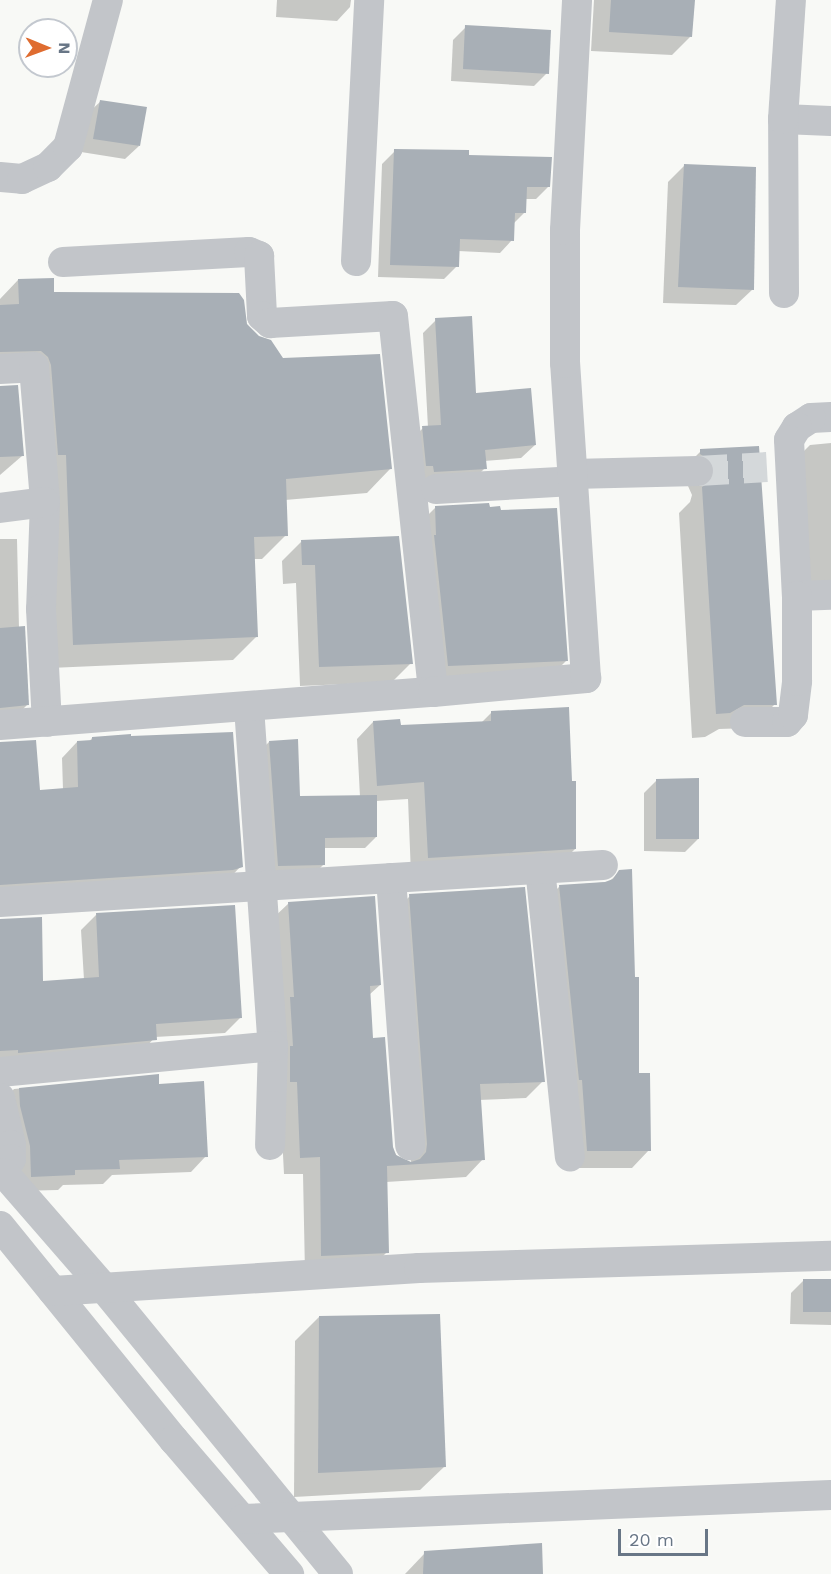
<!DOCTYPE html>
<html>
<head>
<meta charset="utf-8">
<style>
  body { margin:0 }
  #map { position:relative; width:831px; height:1574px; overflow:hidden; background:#f8f9f6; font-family:"Work Sans",sans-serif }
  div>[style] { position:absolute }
  .shadow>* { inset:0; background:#0003 }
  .building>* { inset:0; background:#a8afb6 }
  .minor-tunnel>* { height:30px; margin-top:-15px; transform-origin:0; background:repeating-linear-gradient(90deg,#d4d8da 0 30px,transparent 0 45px) }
  .minor>* { height:30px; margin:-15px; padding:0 15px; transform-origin:15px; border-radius:15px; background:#c2c5c9 }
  span { translate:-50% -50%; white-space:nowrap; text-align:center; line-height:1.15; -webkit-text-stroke:6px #fff; paint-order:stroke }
  .north { position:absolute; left:18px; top:18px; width:60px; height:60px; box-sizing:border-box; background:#fff; border:2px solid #c3c8cf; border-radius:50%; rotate:91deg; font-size:16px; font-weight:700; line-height:24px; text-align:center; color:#687686 }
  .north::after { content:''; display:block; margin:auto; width:21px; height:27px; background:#df6c30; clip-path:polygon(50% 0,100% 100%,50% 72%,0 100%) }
  .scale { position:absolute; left:618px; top:1529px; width:90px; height:27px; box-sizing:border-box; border:3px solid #687686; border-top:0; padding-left:8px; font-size:18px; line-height:21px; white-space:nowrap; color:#687686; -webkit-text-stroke:4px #fff; paint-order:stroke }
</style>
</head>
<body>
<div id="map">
  <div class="shadow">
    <i style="clip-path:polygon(277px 0,351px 0,350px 7px,337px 21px,276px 17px)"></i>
    <i style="clip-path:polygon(594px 0,693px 0,691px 36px,672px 55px,591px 51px)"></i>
    <i style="clip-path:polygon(466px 27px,547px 73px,534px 86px,451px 81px,453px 40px)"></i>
    <i style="clip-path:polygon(101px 101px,139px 146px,125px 159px,81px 152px,87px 114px)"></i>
    <i style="clip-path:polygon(395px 151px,467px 157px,548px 187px,536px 199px,525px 199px,525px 212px,513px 224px,512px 240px,500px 253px,458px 251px,457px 266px,444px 279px,378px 277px,382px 164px)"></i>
    <i style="clip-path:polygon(685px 165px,753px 289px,736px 305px,663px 303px,668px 182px)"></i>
    <i style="clip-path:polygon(18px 280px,53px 293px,245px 325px,390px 469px,367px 493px,285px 500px,286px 535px,262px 559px,253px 559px,256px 637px,233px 660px,50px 668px,24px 380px,0 373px,0 299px)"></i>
    <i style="clip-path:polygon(436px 320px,475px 395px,535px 445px,521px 458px,484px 461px,485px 468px,472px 481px,421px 485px,410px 441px,423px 428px,428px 428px,423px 333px)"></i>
    <i style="clip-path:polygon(0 388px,22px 456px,0 475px)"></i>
    <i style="clip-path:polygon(831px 443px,831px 596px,791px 599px,786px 469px,810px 445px)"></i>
    <i style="clip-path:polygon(758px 447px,775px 704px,751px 728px,719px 729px,705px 737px,692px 738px,679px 513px,690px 502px,692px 495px,688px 486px,677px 475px,701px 451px)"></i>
    <i style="clip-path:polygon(436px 507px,566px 661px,543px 684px,425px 688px,413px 530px)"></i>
    <i style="clip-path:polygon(0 539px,17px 539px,19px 628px,27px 705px,12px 720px,0 722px)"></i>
    <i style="clip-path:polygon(301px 542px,411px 663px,392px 682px,300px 686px,296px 583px,283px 584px,282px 561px)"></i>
    <i style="clip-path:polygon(492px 712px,575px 849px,558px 866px,411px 875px,408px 799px,376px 801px,376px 837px,365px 848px,323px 848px,324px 864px,313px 875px,267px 877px,258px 753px,269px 742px,299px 798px,360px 797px,357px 739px,373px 722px,399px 727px,481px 723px)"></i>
    <i style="clip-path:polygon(92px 738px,241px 866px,226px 882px,0 898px,0 743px,38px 791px,63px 790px,62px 758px,77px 742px,89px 742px)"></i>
    <i style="clip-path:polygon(657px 780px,698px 839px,685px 852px,644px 851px,644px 793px)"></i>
    <i style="clip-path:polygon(620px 871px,637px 1074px,649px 1150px,632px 1168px,570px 1168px,542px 904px,560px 886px,609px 882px)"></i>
    <i style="clip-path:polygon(410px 896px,543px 1081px,526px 1098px,479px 1100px,483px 1159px,466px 1177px,386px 1182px,387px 1252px,370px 1269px,305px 1273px,303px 1174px,284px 1174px,271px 920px,289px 903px,380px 985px,369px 995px,372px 1039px,391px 1147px,401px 1162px,411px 1163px,393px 913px)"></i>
    <i style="clip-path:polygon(96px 915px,241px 1017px,225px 1033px,155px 1037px,140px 1054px,0 1069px,0 921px,41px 982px,84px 980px,81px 930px)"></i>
    <i style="clip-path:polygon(157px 1076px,158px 1085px,206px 1156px,191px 1172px,112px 1175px,103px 1184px,63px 1185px,58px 1190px,16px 1191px,0 1104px,14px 1089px)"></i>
    <i style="clip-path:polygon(804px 1280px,831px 1280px,831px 1325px,790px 1324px,791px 1293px)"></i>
    <i style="clip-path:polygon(319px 1317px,445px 1466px,420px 1490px,294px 1497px,295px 1341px)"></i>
    <i style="clip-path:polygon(425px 1553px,541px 1574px,405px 1574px)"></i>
  </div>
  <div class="building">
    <i style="clip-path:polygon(611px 0,695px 0,692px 37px,609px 32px)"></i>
    <i style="clip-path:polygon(465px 25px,551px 30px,549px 74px,463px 69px)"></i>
    <i style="clip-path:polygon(100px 100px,147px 107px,140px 146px,93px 139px)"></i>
    <i style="clip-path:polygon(394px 149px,469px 150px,469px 155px,552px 157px,550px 187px,527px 187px,526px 213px,515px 213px,514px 241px,460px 239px,459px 267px,390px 265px)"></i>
    <i style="clip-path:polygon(684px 164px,756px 167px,754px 290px,678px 287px)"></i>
    <i style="clip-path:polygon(54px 278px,54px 292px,239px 293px,244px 300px,247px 324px,259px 336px,271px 340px,283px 358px,380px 354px,392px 469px,286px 479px,288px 536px,254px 537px,258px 637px,73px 645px,66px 455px,58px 455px,51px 365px,48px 357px,41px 351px,0 352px,0 305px,19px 304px,18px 279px)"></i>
    <i style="clip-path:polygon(472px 316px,476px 393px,531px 388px,536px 445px,485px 450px,487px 469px,434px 472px,433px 466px,426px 466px,422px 426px,441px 425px,435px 318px)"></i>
    <i style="clip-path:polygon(18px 385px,24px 456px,0 457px,0 386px)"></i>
    <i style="clip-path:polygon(759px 446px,777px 705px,744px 705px,730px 713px,716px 714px,702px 487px,713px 480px,715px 470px,712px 462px,700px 454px,700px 449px)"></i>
    <i style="clip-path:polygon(489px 503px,490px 507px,500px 506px,501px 510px,557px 508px,568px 661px,448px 666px,434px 535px,436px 535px,435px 506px)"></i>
    <i style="clip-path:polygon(399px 536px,413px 664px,319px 667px,315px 565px,302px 565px,301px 540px)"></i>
    <i style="clip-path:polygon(25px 626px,29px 705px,0 708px,0 628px)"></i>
    <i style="clip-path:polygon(569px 707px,572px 781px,576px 781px,576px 849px,428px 858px,424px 782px,377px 786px,373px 721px,400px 719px,401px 725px,491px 721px,491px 711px)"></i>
    <i style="clip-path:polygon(233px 732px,243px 867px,233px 870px,0 885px,0 742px,36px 740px,40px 790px,78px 787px,77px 741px,92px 740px,92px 737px,131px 734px,131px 736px)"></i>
    <i style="clip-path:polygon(298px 739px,300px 796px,377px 795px,377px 837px,325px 838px,325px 865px,278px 866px,269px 741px)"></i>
    <i style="clip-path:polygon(699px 778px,699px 839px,656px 839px,656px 779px)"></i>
    <i style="clip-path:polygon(632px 869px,635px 977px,639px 977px,639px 1073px,650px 1073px,651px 1151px,587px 1151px,582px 1080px,579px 1080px,559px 885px,605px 882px,613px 879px,619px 870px)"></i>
    <i style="clip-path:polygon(525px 887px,545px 1082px,480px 1084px,485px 1160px,387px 1166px,389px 1253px,321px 1256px,320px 1157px,300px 1158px,297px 1082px,290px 1082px,290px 1046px,293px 1046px,290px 997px,294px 997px,288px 902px,375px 896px,381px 985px,370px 986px,373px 1038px,385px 1037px,393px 1147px,396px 1155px,411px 1162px,420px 1159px,426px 1152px,427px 1144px,409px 894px)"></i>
    <i style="clip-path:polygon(235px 905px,242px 1018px,156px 1024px,157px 1040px,18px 1053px,18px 1050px,0 1051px,0 919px,42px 917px,43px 981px,99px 977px,96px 913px)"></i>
    <i style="clip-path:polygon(159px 1074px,159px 1084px,204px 1081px,208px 1157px,119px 1160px,120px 1169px,75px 1170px,75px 1175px,31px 1177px,30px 1146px,20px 1106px,19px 1088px)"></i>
    <i style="clip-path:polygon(803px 1279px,831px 1279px,831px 1312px,803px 1312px)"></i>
    <i style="clip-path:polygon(440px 1314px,446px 1467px,318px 1473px,319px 1316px)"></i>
    <i style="clip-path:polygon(542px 1543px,543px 1574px,423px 1574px,424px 1551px)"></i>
  </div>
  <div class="minor-tunnel">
    <i style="left:698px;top:471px;width:69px;rotate:-3.3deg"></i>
  </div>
  <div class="minor">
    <i style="left:783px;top:119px;width:48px;rotate:2.4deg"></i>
    <i style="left:0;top:177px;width:22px;rotate:5deg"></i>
    <i style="left:22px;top:179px;width:29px;rotate:-25deg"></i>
    <i style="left:48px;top:167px;width:28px;rotate:-45deg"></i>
    <i style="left:68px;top:147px;width:152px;rotate:-74.8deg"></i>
    <i style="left:356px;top:261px;width:261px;rotate:-87.1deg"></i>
    <i style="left:63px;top:262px;width:186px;rotate:-3.1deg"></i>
    <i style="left:249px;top:252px;width:11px;rotate:22deg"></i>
    <i style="left:259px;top:256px;width:60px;rotate:87.1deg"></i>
    <i style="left:262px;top:316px;width:11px;rotate:41deg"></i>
    <i style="left:270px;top:323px;width:123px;rotate:-3.3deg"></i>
    <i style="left:393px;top:316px;width:378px;rotate:83.9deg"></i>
    <i style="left:784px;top:293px;width:174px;rotate:-90.3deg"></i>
    <i style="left:783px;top:119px;width:119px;rotate:-86.2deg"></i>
    <i style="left:0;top:369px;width:34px;rotate:-3deg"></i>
    <i style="left:34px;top:367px;width:135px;rotate:85.3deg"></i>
    <i style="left:45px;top:502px;width:107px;rotate:92.1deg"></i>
    <i style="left:41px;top:609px;width:113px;rotate:87deg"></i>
    <i style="left:831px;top:417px;width:20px;rotate:177deg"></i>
    <i style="left:811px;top:418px;width:17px;rotate:147deg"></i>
    <i style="left:797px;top:427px;width:15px;rotate:122deg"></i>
    <i style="left:789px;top:440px;width:156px;rotate:87.1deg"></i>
    <i style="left:797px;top:596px;width:34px;rotate:-2deg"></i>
    <i style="left:572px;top:474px;width:126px;rotate:-1.4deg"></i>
    <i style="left:436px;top:489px;width:137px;rotate:-3.3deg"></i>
    <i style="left:0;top:508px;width:45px;rotate:-7.6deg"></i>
    <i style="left:249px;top:707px;width:340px;rotate:86deg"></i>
    <i style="left:273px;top:1046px;width:99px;rotate:91.7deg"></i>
    <i style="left:745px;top:722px;width:42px"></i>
    <i style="left:787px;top:722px;width:9px;rotate:-49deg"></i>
    <i style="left:793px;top:715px;width:34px;rotate:-83deg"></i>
    <i style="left:797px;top:681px;width:85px;rotate:-90deg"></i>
    <i style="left:0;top:725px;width:434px;rotate:-4.4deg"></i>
    <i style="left:433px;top:692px;width:154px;rotate:-5.2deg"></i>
    <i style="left:586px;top:678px;width:316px;rotate:-93.8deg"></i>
    <i style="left:565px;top:363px;width:133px;rotate:-90deg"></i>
    <i style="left:565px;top:230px;width:230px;rotate:-87deg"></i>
    <i style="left:540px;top:868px;width:290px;rotate:84.1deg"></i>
    <i style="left:391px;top:878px;width:268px;rotate:85.9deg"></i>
    <i style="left:0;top:902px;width:604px;rotate:-3.51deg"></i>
    <i style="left:0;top:1072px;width:274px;rotate:-5.4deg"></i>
    <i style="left:0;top:1098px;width:48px;rotate:76.8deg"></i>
    <i style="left:11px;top:1145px;width:14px;rotate:90deg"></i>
    <i style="left:11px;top:1159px;width:20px;rotate:123deg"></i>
    <i style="left:4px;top:1173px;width:151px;rotate:49deg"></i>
    <i style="left:103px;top:1287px;width:371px;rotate:50.7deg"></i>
    <i style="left:0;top:1226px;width:276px;rotate:50.9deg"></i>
    <i style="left:174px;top:1440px;width:177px;rotate:49.4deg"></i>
    <i style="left:53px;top:1291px;width:367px;rotate:-3.6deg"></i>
    <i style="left:419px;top:1268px;width:412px;rotate:-1.7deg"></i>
    <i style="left:243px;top:1519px;width:588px;rotate:-2.34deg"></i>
  </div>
  <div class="north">N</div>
  <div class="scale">20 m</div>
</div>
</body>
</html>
